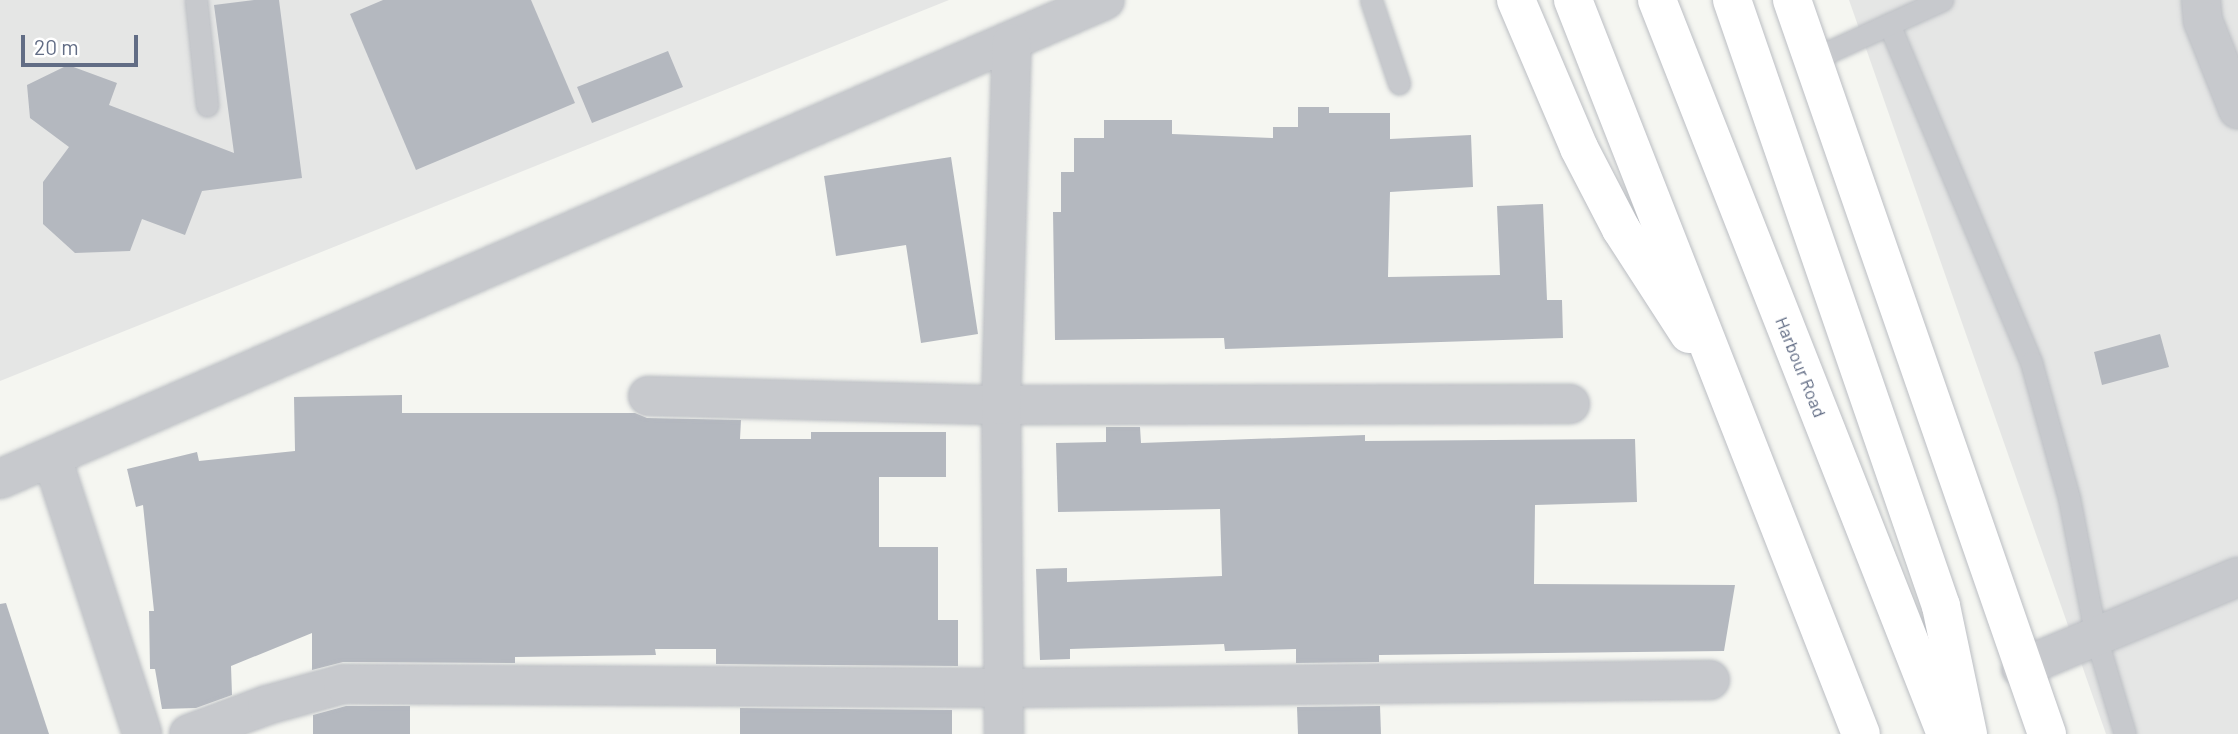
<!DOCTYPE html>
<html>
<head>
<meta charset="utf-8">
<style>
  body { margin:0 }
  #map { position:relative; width:2238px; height:734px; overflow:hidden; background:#f5f6f1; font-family:Barlow,sans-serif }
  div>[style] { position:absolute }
  .built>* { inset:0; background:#e5e6e5 }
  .building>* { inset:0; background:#b4b8bf }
  .roads { filter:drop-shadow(0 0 2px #bbbec3) drop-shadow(0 0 2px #bbbec3) }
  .lane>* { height:21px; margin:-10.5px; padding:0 10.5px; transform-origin:10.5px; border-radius:10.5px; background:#c7c9cd }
  .street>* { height:38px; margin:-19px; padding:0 19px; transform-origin:19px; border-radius:19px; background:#c7c9cd }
  .secondary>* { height:38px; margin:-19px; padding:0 19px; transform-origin:19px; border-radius:19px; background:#fff }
  .highway>* { height:38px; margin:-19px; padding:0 19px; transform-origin:19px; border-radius:19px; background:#fff }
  span { translate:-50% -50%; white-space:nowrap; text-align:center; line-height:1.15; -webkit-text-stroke:7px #fff; paint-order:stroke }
  .street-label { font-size:18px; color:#626d85 }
  .scale { position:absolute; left:21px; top:35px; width:117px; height:32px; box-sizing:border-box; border:4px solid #626d85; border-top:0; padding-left:9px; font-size:21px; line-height:24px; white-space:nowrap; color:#626d85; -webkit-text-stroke:5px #fff; paint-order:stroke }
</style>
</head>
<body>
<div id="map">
  <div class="built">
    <i style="clip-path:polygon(0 0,949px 0,0 381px)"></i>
    <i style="clip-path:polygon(1849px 0,2238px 0,2238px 734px,2106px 734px)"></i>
  </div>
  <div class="building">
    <i style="clip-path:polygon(254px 0,279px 0,302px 178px,202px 191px,185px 235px,142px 219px,130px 251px,75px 253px,43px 224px,43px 182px,69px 147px,30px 118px,27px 85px,68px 65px,117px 83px,109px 105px,234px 153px,214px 5px)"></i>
    <i style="clip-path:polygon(383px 0,531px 0,575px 103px,416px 170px,350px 14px)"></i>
    <i style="clip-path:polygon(668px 51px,683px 87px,592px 123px,577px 87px)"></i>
    <i style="clip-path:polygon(1298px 107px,1329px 107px,1329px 113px,1390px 113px,1390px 139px,1471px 135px,1473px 187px,1390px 192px,1388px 277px,1500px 275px,1497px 206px,1543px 204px,1547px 300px,1562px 300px,1563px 338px,1225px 349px,1224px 338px,1055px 340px,1053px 212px,1061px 212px,1061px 172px,1074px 172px,1074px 138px,1104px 138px,1104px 120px,1172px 120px,1172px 134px,1273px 138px,1273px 127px,1298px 127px)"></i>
    <i style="clip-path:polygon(951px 157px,978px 334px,921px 343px,906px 245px,836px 256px,824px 176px)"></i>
    <i style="clip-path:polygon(2160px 334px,2169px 367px,2102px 385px,2094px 352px)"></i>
    <i style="clip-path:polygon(402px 395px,402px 413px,635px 413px,647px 418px,741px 420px,740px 439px,811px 439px,811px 432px,946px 432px,946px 477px,879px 477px,879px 547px,938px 547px,938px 620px,958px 620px,958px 666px,716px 664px,716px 649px,655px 649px,656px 655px,515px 657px,515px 663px,343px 662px,312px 670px,312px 633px,231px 666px,232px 695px,196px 708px,162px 709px,155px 669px,150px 669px,149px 611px,154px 611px,143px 505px,136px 507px,127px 469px,197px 452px,199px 461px,295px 451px,294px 397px)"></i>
    <i style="clip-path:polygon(1106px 427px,1140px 427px,1141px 443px,1365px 435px,1365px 441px,1635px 439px,1637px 502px,1535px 505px,1534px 584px,1735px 585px,1724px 651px,1379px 655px,1379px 662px,1296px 663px,1296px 649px,1225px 651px,1224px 644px,1070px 649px,1070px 659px,1040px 660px,1036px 569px,1067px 568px,1067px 582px,1222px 576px,1220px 509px,1058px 512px,1056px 443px,1106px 442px)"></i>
    <i style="clip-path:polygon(6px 603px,49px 734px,0 734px,0 604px)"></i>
    <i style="clip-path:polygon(346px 706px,410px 706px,410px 734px,313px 734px,313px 715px)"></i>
    <i style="clip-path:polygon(1380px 706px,1381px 734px,1298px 734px,1297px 707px)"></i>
    <i style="clip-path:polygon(740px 708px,952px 710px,952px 734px,740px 734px)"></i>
  </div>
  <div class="roads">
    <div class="lane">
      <i style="left:196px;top:0;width:106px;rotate:84deg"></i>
      <i style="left:1371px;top:0;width:88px;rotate:71.4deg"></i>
      <i style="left:1889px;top:24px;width:367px;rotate:67.2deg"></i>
      <i style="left:2031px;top:362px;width:141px;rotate:74.4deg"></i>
      <i style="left:2069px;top:498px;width:142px;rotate:79deg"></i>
      <i style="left:2096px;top:637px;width:101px;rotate:73.4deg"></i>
      <i style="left:1813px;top:59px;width:142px;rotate:-24.6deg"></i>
    </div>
    <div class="street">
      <i style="left:2201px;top:0;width:21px;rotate:85deg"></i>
      <i style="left:2203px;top:21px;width:95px;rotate:68.3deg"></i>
      <i style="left:648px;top:396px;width:353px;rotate:1.5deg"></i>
      <i style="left:1001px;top:405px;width:569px;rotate:-0.1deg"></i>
      <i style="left:52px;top:458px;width:290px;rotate:71.9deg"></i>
      <i style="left:0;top:479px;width:1204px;rotate:-23.44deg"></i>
      <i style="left:2021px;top:668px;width:235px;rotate:-22.8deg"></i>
      <i style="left:189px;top:734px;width:83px;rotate:-20.4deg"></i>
      <i style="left:267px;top:705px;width:79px;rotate:-15.4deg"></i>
      <i style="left:343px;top:684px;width:661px;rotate:0.35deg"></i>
      <i style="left:1004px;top:688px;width:706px;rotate:-0.65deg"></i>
      <i style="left:1004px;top:734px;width:329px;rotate:-90.5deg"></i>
      <i style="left:1001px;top:405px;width:362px;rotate:-88.3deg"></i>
    </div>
    <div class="secondary">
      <i style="left:1792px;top:0;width:777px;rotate:70.84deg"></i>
    </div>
    <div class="highway">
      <i style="left:1516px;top:0;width:161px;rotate:66.9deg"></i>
      <i style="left:1579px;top:148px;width:91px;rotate:62.6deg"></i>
      <i style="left:1621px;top:229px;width:125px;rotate:57.1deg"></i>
      <i style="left:1573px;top:0;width:788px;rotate:68.58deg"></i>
      <i style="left:1657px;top:0;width:789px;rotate:68.51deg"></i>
      <i style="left:1732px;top:0;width:641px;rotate:70.97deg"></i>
      <i style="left:1941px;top:606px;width:131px;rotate:78.1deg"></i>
    </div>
  </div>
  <div class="street-label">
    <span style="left:1801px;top:367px;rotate:68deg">Harbour Road</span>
  </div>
  <div class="scale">20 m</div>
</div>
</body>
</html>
